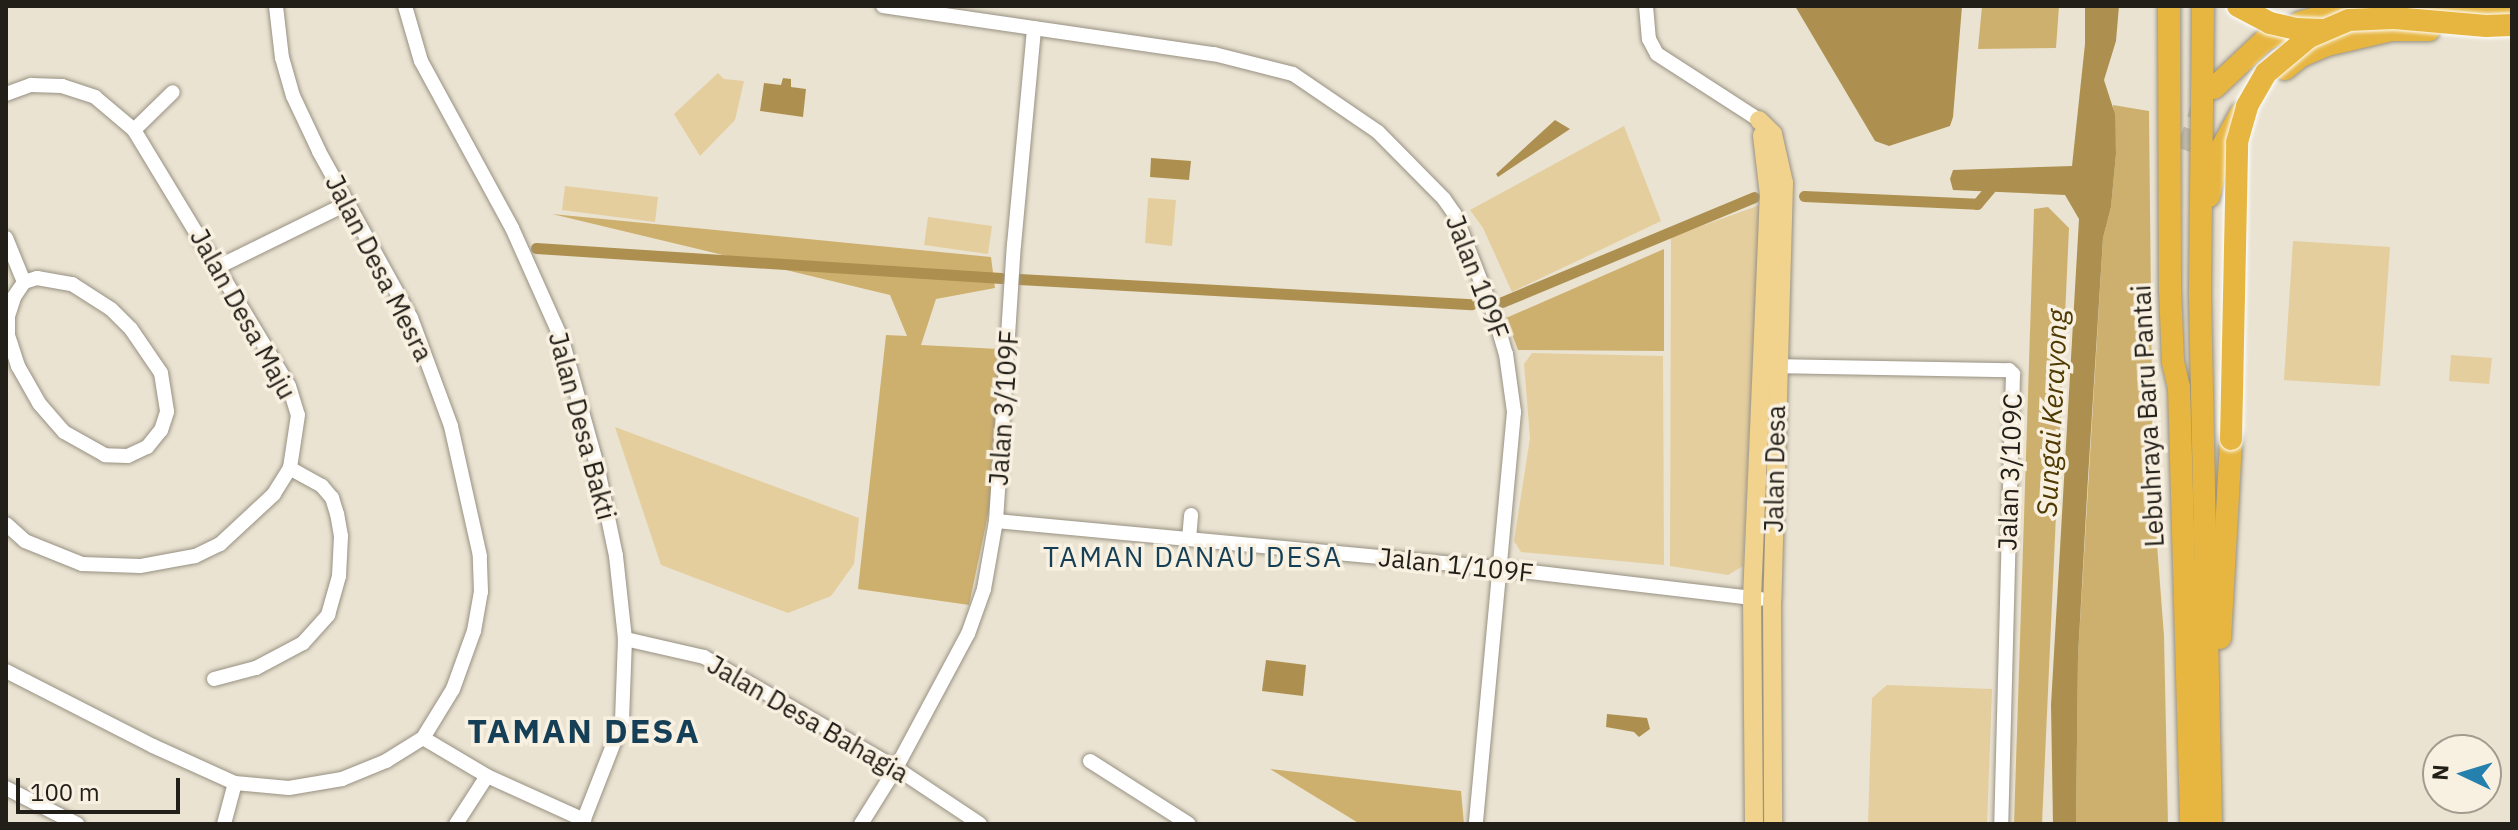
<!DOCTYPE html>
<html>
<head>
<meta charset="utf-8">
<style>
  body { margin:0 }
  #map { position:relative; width:2518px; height:830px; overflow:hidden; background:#eae3d2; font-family:"IBM Plex Sans",sans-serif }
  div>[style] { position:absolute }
  .green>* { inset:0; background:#e4ce9e }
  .forest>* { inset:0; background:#ceb06e }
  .water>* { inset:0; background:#ad904f }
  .canal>* { height:11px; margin:-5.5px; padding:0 5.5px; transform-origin:5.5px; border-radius:5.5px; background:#ad904f }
  .highway-tunnel>* { height:22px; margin-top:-11px; transform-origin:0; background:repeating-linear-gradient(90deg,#c2bcad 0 22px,transparent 0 33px) }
  .roads { filter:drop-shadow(0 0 2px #989182) drop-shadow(0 0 2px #989182) }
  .minor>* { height:14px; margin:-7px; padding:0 7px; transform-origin:7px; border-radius:7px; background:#fff }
  .major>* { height:18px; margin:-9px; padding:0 9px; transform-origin:9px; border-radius:9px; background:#f1d38d }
  .highway>* { height:22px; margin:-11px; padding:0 11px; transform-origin:11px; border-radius:11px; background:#e7b641 }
  .bridges { filter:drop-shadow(0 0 2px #fff) drop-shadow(0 0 2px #fff) }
  .highway-bridge>* { height:22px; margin:-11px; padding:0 11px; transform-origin:11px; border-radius:11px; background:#e7b641 }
  span { translate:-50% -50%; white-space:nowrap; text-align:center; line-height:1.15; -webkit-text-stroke:7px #f8f0e0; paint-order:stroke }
  .street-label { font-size:26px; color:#221f19 }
  .water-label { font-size:28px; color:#4f3a02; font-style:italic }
  .neighbourhood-label { font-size:28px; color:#153f56; letter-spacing:2px }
  .district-label { font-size:34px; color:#153f56; font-weight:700; letter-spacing:2px }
  .frame { position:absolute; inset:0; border:8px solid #221f19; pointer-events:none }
  .north { position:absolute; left:2422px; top:734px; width:80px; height:80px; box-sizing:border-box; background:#f8f0e0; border:2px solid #a29c90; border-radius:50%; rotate:274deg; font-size:22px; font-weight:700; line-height:32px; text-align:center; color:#221f19 }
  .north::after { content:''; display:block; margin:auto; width:28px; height:36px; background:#2580ae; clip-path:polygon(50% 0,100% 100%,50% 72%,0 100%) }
  .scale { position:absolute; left:16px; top:778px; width:164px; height:36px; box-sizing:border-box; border:4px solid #221f19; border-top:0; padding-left:10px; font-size:24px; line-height:28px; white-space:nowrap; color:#221f19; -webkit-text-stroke:6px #f8f0e0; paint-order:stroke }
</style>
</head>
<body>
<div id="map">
  <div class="green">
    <i style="clip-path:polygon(718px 73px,724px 79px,744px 81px,735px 120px,700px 156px,674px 114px)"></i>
    <i style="clip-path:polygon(1624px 126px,1661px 221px,1512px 292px,1483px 228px,1470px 210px)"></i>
    <i style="clip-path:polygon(565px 186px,658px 197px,655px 222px,562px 210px)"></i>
    <i style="clip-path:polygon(1148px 198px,1176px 200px,1172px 246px,1145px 243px)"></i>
    <i style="clip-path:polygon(1760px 205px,1743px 566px,1728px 575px,1670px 566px,1671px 237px)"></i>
    <i style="clip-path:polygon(928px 217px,992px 226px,988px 254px,924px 245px)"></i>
    <i style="clip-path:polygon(2293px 241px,2390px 247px,2380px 386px,2284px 380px)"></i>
    <i style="clip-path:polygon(1532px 353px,1663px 356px,1664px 565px,1521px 552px,1514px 541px,1530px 438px,1524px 364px)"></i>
    <i style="clip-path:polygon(2451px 355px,2492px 358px,2489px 384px,2449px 381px)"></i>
    <i style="clip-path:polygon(615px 427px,859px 518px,854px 564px,831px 596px,788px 613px,661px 565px)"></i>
    <i style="clip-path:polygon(1887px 685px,1992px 689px,1987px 824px,1868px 824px,1872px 698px)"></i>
  </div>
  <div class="forest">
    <i style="clip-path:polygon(1982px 6px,2059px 6px,2056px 48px,1978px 49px)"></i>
    <i style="clip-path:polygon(2113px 105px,2149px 111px,2153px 492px,2164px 636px,2168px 824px,2076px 824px,2078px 656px,2103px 238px,2111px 207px,2116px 154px)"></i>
    <i style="clip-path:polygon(2048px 207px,2069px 228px,2042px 824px,2014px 824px,2034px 209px)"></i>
    <i style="clip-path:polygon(552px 214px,991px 257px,995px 288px,936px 299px,921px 345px,999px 349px,1000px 393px,989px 510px,969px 605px,858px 589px,886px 335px,907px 336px,890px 295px)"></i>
    <i style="clip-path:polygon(1664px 249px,1664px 351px,1518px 350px,1506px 318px)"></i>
    <i style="clip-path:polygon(1270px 769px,1461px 791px,1464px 824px,1360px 824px)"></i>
  </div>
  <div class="water">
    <i style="clip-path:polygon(1795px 6px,1962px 6px,1953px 117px,1950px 126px,1889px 146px,1875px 141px)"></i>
    <i style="clip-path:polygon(2085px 6px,2119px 6px,2116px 41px,2104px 80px,2115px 114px,2116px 154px,2111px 207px,2103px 238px,2088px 478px,2078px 656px,2076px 824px,2053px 824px,2051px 705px,2079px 219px,2065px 195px,1953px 190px,1950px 179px,1953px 170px,2072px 166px,2085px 44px)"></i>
    <i style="clip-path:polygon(783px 78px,791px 79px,791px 87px,806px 89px,803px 117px,760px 111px,764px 83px,781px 85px)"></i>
    <i style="clip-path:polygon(1555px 120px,1570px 129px,1498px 177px,1496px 174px)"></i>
    <i style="clip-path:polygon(1151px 158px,1191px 161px,1189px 180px,1150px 177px)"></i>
    <i style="clip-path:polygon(1266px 660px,1306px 665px,1303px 696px,1262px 691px)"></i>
    <i style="clip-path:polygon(1607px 714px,1647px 718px,1650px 729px,1639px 737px,1634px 732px,1606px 727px)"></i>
  </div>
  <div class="canal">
    <i style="left:1804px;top:196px;width:173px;rotate:2.6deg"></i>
    <i style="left:1977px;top:204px;width:30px;rotate:-50deg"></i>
    <i style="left:536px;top:248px;width:466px;rotate:3.7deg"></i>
    <i style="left:1019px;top:279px;width:453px;rotate:3.2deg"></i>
    <i style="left:1502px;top:302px;width:273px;rotate:-22.6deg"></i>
  </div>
  <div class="highway-tunnel">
    <i style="left:2187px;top:151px;width:43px;rotate:-71.1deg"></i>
  </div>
  <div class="roads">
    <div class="minor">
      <i style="left:405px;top:6px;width:57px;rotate:73.8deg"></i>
      <i style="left:421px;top:61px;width:190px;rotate:61.4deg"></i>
      <i style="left:512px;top:228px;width:123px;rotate:65.9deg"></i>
      <i style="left:562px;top:340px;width:130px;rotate:74.4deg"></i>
      <i style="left:597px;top:465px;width:93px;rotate:78.2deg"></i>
      <i style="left:616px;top:556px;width:83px;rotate:83.8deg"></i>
      <i style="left:625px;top:639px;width:83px;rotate:92.1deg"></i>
      <i style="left:622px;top:722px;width:110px;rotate:111.4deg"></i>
      <i style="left:883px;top:6px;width:334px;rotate:8.3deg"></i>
      <i style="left:1214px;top:54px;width:81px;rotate:14.2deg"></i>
      <i style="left:1293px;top:74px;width:103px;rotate:34.3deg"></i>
      <i style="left:1378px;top:132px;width:94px;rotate:45.4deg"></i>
      <i style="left:1444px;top:199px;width:19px;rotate:55deg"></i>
      <i style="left:1455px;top:215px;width:113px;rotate:68.7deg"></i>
      <i style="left:1496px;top:320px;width:35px;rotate:74deg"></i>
      <i style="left:1506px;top:354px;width:59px;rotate:82.1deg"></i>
      <i style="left:1514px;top:412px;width:414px;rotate:95.3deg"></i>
      <i style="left:1646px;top:6px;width:33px;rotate:85deg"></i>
      <i style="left:1649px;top:39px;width:17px;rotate:62deg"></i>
      <i style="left:1657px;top:54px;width:121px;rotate:32.9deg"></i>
      <i style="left:6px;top:94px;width:27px;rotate:-20deg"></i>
      <i style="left:31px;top:85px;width:31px;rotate:2deg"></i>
      <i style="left:62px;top:86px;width:35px;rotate:18deg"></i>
      <i style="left:95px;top:97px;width:51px;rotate:40.2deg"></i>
      <i style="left:134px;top:130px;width:299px;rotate:58.8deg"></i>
      <i style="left:289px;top:386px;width:30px;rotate:73deg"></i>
      <i style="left:298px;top:415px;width:54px;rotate:98.6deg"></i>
      <i style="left:290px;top:468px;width:31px;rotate:122deg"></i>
      <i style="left:274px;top:494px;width:74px;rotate:137.2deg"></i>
      <i style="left:220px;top:544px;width:28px;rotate:154deg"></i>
      <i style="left:195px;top:556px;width:56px;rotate:169.7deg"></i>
      <i style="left:140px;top:566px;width:58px;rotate:-178deg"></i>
      <i style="left:82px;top:564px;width:61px;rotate:-158deg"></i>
      <i style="left:25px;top:541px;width:25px;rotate:-138deg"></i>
      <i style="left:134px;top:130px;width:54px;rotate:-44.3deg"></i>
      <i style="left:6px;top:238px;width:48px;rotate:67.8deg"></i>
      <i style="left:218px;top:267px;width:145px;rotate:-26.2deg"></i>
      <i style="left:37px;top:278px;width:36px;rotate:10deg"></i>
      <i style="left:72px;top:284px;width:46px;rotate:32.7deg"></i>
      <i style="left:111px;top:309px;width:28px;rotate:45deg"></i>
      <i style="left:131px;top:329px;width:53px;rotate:55.7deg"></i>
      <i style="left:161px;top:373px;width:39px;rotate:81deg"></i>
      <i style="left:167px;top:412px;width:19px;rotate:108deg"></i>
      <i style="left:161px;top:430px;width:22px;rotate:129deg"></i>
      <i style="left:147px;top:447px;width:21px;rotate:155deg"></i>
      <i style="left:128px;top:456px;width:23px;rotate:-178deg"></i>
      <i style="left:105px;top:455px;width:47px;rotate:-150.7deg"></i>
      <i style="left:64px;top:432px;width:38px;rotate:-131deg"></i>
      <i style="left:39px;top:403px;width:43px;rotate:-119.6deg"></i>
      <i style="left:18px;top:366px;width:33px;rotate:-108deg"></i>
      <i style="left:8px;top:335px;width:19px;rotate:-90deg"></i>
      <i style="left:8px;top:316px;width:20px;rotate:-72deg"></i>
      <i style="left:14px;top:297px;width:18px;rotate:-56deg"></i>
      <i style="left:24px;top:282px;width:14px;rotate:-17deg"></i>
      <i style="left:1769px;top:366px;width:240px;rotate:1deg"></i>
      <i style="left:2009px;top:370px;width:6px;rotate:45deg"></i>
      <i style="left:2013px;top:374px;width:450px;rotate:91.5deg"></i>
      <i style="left:996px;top:521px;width:503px;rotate:5.36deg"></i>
      <i style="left:1497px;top:568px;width:265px;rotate:6.7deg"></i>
      <i style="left:1189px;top:539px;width:24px;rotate:-85deg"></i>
      <i style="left:625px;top:639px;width:81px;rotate:12.8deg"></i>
      <i style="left:704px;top:657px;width:222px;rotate:30deg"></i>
      <i style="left:896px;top:768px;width:101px;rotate:33.7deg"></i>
      <i style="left:6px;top:671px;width:165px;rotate:27deg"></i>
      <i style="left:153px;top:746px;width:90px;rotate:24.3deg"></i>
      <i style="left:235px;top:783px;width:54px;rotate:5.3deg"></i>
      <i style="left:289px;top:788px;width:54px;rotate:-9.6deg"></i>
      <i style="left:342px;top:779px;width:48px;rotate:-22.2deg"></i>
      <i style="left:386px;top:761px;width:44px;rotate:-31.9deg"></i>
      <i style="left:423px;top:738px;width:57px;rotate:-58.5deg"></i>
      <i style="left:453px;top:689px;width:62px;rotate:-70.1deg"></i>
      <i style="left:474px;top:631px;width:40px;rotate:-80deg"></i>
      <i style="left:481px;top:592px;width:36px;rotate:-92deg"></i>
      <i style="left:480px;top:556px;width:133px;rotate:-102.6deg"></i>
      <i style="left:451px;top:426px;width:115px;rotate:-110.3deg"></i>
      <i style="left:411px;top:318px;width:191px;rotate:-118.9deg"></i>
      <i style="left:319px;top:151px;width:61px;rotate:-115.3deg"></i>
      <i style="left:293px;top:96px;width:40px;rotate:-106deg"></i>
      <i style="left:282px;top:58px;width:52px;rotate:-96.6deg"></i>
      <i style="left:214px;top:679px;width:43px;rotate:-14.7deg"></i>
      <i style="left:256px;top:668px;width:53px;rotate:-28deg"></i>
      <i style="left:303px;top:643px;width:38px;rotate:-48deg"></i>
      <i style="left:328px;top:615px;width:41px;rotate:-74.2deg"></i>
      <i style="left:339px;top:576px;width:40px;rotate:-87.1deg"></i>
      <i style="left:341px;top:536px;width:22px;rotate:-100deg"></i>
      <i style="left:337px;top:514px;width:17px;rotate:-107deg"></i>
      <i style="left:332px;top:498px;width:16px;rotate:-130deg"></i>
      <i style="left:322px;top:486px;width:37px;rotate:-151deg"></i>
      <i style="left:423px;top:738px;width:74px;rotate:30.7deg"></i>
      <i style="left:487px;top:776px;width:107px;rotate:24.4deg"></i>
      <i style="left:1090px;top:761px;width:117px;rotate:32.5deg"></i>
      <i style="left:6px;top:788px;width:80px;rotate:26.9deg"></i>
      <i style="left:224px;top:824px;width:42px;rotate:-75deg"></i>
      <i style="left:456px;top:824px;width:57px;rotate:-57.1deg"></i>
      <i style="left:861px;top:824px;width:66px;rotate:-58deg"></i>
      <i style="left:896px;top:768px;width:152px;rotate:-61.8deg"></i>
      <i style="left:968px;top:634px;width:48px;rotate:-70.4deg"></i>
      <i style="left:984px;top:589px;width:69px;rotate:-80deg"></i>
      <i style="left:996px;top:521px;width:277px;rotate:-86.3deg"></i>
      <i style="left:1014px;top:245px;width:218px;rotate:-84.7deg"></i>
    </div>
    <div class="major">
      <i style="left:1759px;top:120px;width:20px;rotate:45deg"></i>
      <i style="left:1773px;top:134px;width:50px;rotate:77.3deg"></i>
      <i style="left:1784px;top:183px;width:417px;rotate:91.6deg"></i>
      <i style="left:1772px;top:600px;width:224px;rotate:89.7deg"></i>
      <i style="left:1754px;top:824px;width:226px;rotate:-90.5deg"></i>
      <i style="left:1752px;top:598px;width:403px;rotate:-87.6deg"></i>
      <i style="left:1769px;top:195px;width:60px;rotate:-96.7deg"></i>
    </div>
    <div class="highway">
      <i style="left:2169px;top:6px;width:284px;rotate:89.8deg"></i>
      <i style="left:2170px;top:290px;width:72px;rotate:87.6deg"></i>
      <i style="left:2173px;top:362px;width:26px;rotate:77deg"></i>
      <i style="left:2179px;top:387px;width:437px;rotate:88.4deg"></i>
      <i style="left:2203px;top:6px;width:290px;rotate:90.6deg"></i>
      <i style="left:2200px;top:296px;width:528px;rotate:88.81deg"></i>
      <i style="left:2414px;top:6px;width:98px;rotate:4.1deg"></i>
      <i style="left:2285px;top:69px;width:21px;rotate:-39deg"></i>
      <i style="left:2301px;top:56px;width:28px;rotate:-23deg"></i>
      <i style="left:2327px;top:45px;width:66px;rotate:-13.2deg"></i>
      <i style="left:2391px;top:30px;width:38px"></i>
      <i style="left:2214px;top:88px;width:70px;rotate:-43.3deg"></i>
      <i style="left:2265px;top:40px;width:41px;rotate:-25.9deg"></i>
      <i style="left:2302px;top:22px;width:38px;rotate:-15deg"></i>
      <i style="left:2339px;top:12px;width:76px;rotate:-4.5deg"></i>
      <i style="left:2209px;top:196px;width:46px;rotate:-76.3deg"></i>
      <i style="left:2220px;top:151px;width:43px;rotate:-61.1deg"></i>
      <i style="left:2220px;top:638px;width:199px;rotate:-86.8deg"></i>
    </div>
  </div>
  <div class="bridges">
    <div class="highway-bridge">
      <i style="left:2238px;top:6px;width:36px;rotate:28deg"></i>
      <i style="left:2270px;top:23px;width:27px;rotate:13deg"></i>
      <i style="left:2296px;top:29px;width:26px;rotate:2deg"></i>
      <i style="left:2231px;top:439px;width:297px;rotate:-88.8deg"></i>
      <i style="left:2237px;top:142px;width:37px;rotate:-74deg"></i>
      <i style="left:2247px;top:106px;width:38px;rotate:-60deg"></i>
      <i style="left:2266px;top:73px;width:56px;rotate:-39.9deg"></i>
      <i style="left:2309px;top:37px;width:43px;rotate:-23deg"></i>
      <i style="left:2349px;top:20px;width:45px;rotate:-2.5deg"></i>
      <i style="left:2394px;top:18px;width:92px;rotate:5deg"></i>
      <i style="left:2486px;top:26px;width:26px;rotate:-2deg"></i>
    </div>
  </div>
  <div class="street-label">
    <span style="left:379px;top:268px;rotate:63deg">Jalan Desa Mesra</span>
    <span style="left:1477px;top:277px;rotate:69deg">Jalan 109F</span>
    <span style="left:243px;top:314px;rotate:61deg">Jalan Desa Maju</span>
    <span style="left:1004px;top:408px;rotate:-86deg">Jalan 3/109F</span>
    <span style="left:2148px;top:416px;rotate:-93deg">Lebuhraya Baru Pantai</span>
    <span style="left:582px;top:426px;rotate:75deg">Jalan Desa Bakti</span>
    <span style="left:1775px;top:469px;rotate:-89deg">Jalan Desa</span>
    <span style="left:2010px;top:472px;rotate:-88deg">Jalan 3/109C</span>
    <span style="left:1456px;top:565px;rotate:6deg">Jalan 1/109F</span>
    <span style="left:808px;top:719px;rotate:30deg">Jalan Desa Bahagia</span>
  </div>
  <div class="water-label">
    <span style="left:2052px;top:413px;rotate:-87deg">Sungai Kerayong</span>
  </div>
  <div class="neighbourhood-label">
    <span style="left:1193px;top:557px">TAMAN DANAU DESA</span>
  </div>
  <div class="district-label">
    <span style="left:584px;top:731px">TAMAN DESA</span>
  </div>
  <div class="frame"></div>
  <div class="north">N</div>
  <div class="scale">100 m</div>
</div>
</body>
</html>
